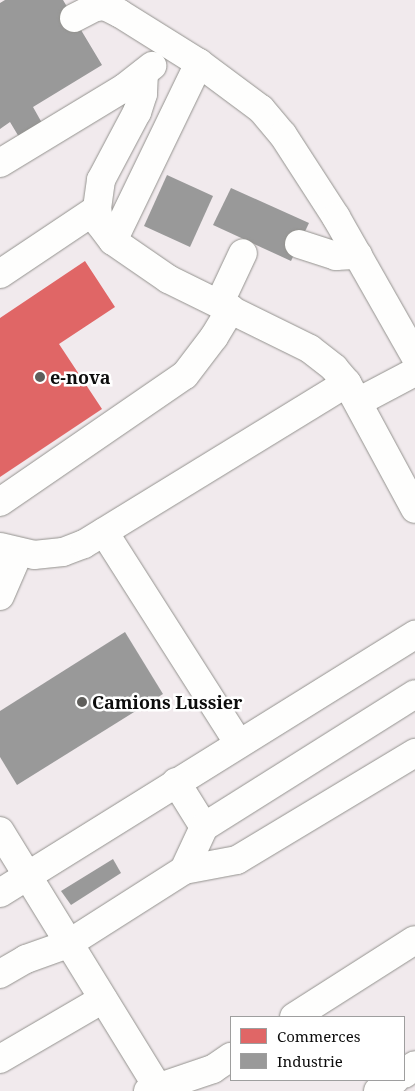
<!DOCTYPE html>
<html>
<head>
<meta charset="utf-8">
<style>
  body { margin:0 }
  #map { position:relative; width:415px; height:1091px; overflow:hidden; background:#faf7ef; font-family:"Noto Serif",serif }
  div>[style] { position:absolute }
  .industrial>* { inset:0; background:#f1eaed }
  .shops>* { inset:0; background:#e06666 }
  .industry>* { inset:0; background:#999 }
  .roads { filter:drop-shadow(0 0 1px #93928e) drop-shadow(0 0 1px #93928e) }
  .minor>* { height:28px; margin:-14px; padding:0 14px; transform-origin:14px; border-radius:14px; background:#fefefd }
  .dots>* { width:14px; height:14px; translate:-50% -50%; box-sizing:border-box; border:2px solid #fff; border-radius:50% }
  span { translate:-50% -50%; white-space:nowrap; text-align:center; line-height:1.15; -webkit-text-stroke:5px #fff; paint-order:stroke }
  .poi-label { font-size:18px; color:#0c0c0c; font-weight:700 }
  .left { translate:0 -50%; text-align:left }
  .legend { position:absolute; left:230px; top:1016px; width:175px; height:65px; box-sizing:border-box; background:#fff; border:1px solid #9e9e9e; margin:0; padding:6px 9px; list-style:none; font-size:15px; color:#0c0c0c }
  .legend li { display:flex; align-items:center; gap:10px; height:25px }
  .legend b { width:25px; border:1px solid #9e9e9e }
</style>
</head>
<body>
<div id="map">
  <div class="industrial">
    <i style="clip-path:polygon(evenodd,0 0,415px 0,415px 1091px,0 1091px,0 0,231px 1017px,404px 1017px,404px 1080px,231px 1080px,231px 1017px)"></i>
  </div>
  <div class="shops">
    <i style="clip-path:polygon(85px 261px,115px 307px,59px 344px,102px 409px,0 477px,0 318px)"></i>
  </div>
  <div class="industry">
    <i style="clip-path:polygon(5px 0,63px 0,102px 65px,33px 107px,42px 123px,19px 137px,10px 122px,0 129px,0 3px)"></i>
    <i style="clip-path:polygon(167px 175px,213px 196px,190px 247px,144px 226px)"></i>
    <i style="clip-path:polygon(231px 188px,309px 223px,291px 261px,213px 225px)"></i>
    <i style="clip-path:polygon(125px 632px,163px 694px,17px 785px,0 757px,0 711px)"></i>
    <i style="clip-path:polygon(113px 859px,121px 873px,71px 905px,61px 891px)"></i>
  </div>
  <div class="roads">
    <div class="minor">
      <i style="left:74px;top:18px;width:25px;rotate:-27deg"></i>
      <i style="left:96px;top:7px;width:9px;rotate:-6deg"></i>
      <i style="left:105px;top:6px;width:16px;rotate:27deg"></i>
      <i style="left:119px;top:13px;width:94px;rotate:32deg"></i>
      <i style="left:199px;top:63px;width:77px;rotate:36.6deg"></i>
      <i style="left:261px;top:109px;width:34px;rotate:50deg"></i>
      <i style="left:283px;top:135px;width:98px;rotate:57.1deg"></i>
      <i style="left:336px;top:217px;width:160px;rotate:60.4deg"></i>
      <i style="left:144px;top:73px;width:21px;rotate:93deg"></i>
      <i style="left:143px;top:94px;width:19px;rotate:108deg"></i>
      <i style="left:137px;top:112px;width:77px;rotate:117.9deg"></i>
      <i style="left:101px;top:180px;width:29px;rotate:98deg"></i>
      <i style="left:97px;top:209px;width:15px;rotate:79deg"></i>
      <i style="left:100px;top:224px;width:21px;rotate:53deg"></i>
      <i style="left:113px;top:241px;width:67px;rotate:34.6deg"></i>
      <i style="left:168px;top:279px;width:158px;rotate:26.2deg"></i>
      <i style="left:310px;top:349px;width:31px;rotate:38deg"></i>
      <i style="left:334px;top:368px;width:20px;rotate:49deg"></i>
      <i style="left:347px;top:383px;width:143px;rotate:61.6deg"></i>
      <i style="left:0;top:163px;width:145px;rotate:-31.2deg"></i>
      <i style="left:124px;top:88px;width:36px;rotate:-38deg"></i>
      <i style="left:113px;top:241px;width:198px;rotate:-64.2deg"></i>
      <i style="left:299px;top:244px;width:39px;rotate:18deg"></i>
      <i style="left:336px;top:256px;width:22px;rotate:-3deg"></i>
      <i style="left:0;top:274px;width:117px;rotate:-33.8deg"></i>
      <i style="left:219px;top:304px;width:56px;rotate:-64.8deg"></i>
      <i style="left:358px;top:402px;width:64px;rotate:-27.8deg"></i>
      <i style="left:0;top:502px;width:224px;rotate:-34.5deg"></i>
      <i style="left:185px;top:375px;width:48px;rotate:-52.7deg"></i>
      <i style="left:214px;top:337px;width:33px;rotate:-59deg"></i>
      <i style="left:104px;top:532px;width:251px;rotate:57.5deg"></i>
      <i style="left:0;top:547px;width:35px;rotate:13deg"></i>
      <i style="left:34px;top:555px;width:29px;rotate:-6deg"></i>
      <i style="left:63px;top:552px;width:22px;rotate:-21deg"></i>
      <i style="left:84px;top:544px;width:308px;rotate:-31.5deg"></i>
      <i style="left:0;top:596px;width:48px;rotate:-66.6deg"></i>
      <i style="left:176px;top:782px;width:53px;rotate:58.1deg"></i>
      <i style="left:204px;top:827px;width:249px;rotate:-32.2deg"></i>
      <i style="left:0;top:831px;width:305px;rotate:58.4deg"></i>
      <i style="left:184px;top:870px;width:54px;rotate:-10.7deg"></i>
      <i style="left:237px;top:860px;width:208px;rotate:-31deg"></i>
      <i style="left:0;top:893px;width:489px;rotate:-31.9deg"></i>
      <i style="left:0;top:974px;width:30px;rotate:-30deg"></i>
      <i style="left:26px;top:959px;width:45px;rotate:-19.7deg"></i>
      <i style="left:68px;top:944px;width:138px;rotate:-32.5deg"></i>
      <i style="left:184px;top:870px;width:47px;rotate:-65.1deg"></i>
      <i style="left:294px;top:1017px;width:143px;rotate:-32.5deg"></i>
      <i style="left:0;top:1059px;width:119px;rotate:-30.2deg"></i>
      <i style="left:404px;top:1074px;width:14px;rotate:-39deg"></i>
      <i style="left:148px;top:1091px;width:69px;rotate:-18.7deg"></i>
      <i style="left:213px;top:1069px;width:22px;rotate:-34deg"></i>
      <i style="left:378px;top:1091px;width:20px;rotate:-33deg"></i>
    </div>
  </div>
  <div class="dots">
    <i style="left:40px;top:377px;background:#5f5e5b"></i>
    <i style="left:82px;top:702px;background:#5f5e5b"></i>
  </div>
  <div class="poi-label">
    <span class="left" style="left:50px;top:377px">e-nova</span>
    <span class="left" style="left:92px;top:702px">Camions Lussier</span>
  </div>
  <ul class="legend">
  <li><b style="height:14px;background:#e06666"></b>Commerces</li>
  <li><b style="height:14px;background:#999"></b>Industrie</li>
  </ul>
</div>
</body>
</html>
